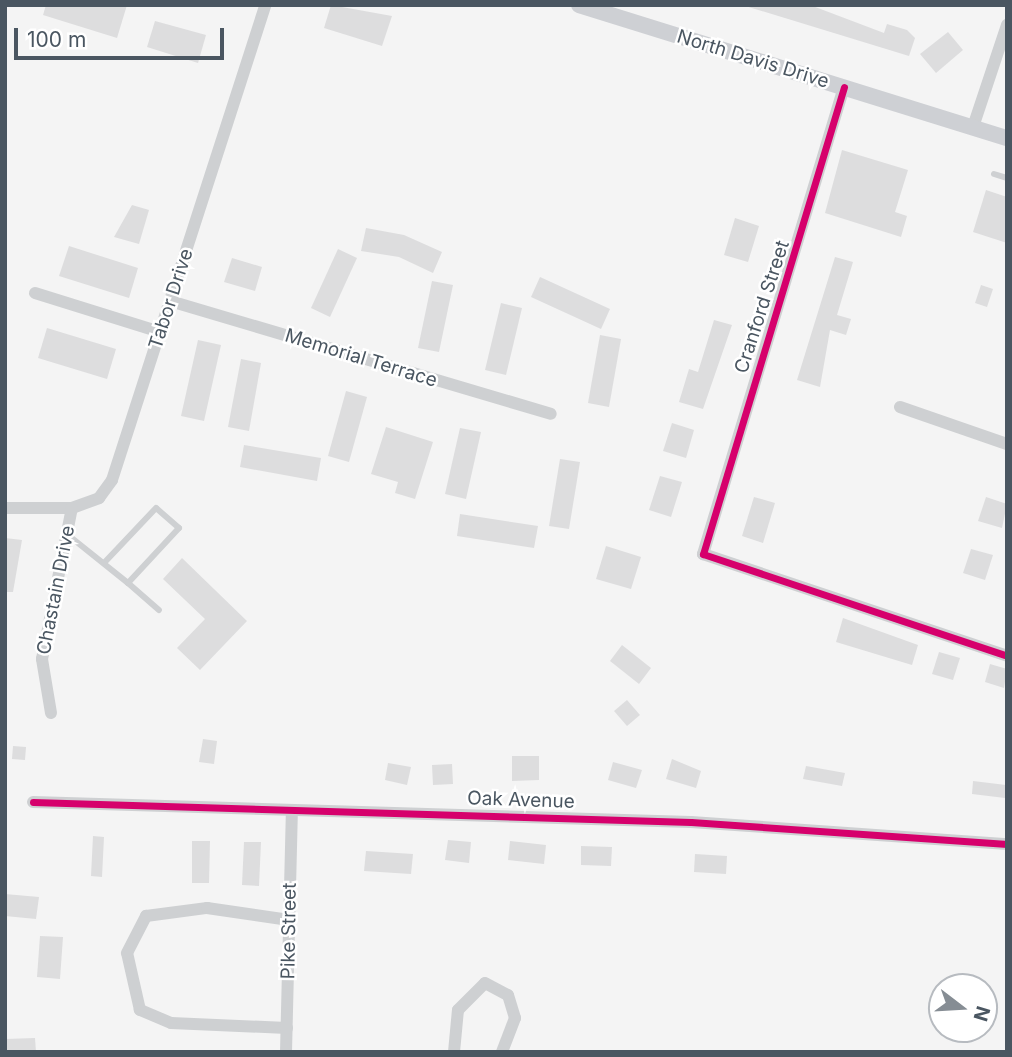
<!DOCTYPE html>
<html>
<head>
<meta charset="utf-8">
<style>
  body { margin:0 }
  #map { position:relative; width:1012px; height:1057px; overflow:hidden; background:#f4f4f4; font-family:Inter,sans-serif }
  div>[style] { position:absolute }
  .building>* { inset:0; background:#ddddde }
  .lane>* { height:6px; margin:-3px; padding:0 3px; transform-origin:3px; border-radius:3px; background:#ced0d2 }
  .street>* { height:12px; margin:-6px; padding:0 6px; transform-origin:6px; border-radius:6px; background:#ced0d2 }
  .secondary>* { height:16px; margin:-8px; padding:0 8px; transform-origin:8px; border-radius:8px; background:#ced0d4 }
  .cycleway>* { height:7px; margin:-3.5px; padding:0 3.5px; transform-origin:3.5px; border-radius:3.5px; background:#d6006c }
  span { translate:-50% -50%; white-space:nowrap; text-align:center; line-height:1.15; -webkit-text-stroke:5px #fff; paint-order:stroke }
  .street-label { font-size:19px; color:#4a5661 }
  .frame { position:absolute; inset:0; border:7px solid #4a5661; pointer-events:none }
  .north { position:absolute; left:928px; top:973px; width:70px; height:70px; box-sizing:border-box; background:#fff; border:2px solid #b7bbc0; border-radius:50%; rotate:107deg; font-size:19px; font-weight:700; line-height:28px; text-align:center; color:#4a5661 }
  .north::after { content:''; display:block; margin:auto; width:24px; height:32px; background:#868d94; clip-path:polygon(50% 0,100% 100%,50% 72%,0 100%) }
  .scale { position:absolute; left:14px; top:28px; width:210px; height:32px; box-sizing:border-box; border:4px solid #4a5661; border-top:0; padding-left:9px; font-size:21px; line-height:24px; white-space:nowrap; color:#4a5661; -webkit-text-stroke:5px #fff; paint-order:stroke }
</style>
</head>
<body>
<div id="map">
  <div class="building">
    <i style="clip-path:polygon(46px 5px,127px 5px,117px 38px,43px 15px)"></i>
    <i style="clip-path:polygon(331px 5px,392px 16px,382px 46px,324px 28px)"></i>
    <i style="clip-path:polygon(742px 5px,810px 5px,884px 33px,887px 24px,907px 30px,915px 38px,909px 56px)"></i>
    <i style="clip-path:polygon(155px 21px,206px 35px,198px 63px,147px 47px)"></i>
    <i style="clip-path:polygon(948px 32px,963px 50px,936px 73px,920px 54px)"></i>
    <i style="clip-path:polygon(842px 150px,908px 170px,895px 212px,907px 216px,901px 237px,825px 213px)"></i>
    <i style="clip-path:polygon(986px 190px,1007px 197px,1007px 243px,973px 232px)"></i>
    <i style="clip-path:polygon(132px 205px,149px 210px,139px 244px,114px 237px)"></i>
    <i style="clip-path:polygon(735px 218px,759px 226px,748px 262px,724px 255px)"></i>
    <i style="clip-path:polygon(366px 228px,404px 235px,442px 252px,433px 273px,399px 257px,361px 251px)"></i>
    <i style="clip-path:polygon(69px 246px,138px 268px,129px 298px,59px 276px)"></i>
    <i style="clip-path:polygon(338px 249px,357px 258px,330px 317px,311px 308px)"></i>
    <i style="clip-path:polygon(835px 257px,853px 262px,837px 315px,851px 319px,846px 335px,830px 330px,820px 387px,797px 380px)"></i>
    <i style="clip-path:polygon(232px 258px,262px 267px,255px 291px,224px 282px)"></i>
    <i style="clip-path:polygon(540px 277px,610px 309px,601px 329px,531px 297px)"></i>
    <i style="clip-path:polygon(432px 281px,453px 285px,439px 352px,418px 348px)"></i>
    <i style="clip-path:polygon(981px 285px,993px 289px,987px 307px,975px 303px)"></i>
    <i style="clip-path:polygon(501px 303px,522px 308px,506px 375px,485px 370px)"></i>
    <i style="clip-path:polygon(714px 320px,732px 325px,703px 409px,679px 402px,689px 369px,698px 372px)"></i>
    <i style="clip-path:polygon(47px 328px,116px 349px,107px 379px,38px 358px)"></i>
    <i style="clip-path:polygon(600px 335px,621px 339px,609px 407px,588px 403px)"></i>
    <i style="clip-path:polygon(198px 340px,221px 345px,204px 421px,181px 416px)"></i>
    <i style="clip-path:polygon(241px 359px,261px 363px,249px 431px,228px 427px)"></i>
    <i style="clip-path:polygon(346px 391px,367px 397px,349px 462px,328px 456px)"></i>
    <i style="clip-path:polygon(672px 423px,694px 430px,686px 458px,663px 451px)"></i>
    <i style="clip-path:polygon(386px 427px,433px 442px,415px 499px,395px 493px,398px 482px,371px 474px)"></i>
    <i style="clip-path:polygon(460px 428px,481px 432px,466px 499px,445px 494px)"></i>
    <i style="clip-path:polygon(244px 445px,321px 458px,317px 481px,240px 467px)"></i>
    <i style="clip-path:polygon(560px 459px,580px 462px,569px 529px,549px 526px)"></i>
    <i style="clip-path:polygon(660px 476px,682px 482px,671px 517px,649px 510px)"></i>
    <i style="clip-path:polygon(754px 497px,775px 503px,763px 543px,742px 536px)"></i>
    <i style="clip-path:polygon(986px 497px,1007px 504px,1002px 528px,978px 521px)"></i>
    <i style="clip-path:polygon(460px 514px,538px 526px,534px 548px,457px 536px)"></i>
    <i style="clip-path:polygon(5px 538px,22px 540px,13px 592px,5px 592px)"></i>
    <i style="clip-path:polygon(606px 546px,641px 557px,631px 589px,596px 579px)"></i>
    <i style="clip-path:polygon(971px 549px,993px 555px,985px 580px,963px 573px)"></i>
    <i style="clip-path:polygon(182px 558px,247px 621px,200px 670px,177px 648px,205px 619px,163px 579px)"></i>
    <i style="clip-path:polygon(843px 618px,918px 645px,912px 665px,836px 642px)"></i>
    <i style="clip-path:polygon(622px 645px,651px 668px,639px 684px,610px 661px)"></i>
    <i style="clip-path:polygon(939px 652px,960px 658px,953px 680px,932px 674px)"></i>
    <i style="clip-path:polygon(990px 664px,1007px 669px,1004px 688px,985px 682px)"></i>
    <i style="clip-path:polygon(627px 700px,640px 715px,627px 726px,614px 711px)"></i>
    <i style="clip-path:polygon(203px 739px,217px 741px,214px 764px,199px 762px)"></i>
    <i style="clip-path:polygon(13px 746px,26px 747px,25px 760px,12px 759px)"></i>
    <i style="clip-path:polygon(512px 756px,539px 756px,539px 780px,512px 781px)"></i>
    <i style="clip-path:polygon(672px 759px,701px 771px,696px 788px,666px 779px)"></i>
    <i style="clip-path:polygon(613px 762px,642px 770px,636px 788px,608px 780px)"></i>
    <i style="clip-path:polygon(388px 763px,411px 767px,407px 785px,385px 780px)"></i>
    <i style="clip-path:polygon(452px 764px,453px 784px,433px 785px,432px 765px)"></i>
    <i style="clip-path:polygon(806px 766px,845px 773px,842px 786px,803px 779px)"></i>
    <i style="clip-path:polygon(973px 781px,1006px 785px,1005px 798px,972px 794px)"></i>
    <i style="clip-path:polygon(93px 836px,104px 837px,102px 877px,91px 876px)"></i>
    <i style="clip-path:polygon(448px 840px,471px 842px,469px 863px,445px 860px)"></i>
    <i style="clip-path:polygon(192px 841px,210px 841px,209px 883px,192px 883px)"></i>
    <i style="clip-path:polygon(510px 841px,546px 845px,544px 864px,508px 860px)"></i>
    <i style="clip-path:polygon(244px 842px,261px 842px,259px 886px,242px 885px)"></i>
    <i style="clip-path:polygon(581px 846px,612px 847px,611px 866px,581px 865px)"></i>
    <i style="clip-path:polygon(366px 851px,413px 854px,411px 874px,364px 871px)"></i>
    <i style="clip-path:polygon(695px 854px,727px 856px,726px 874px,694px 872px)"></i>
    <i style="clip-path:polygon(5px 894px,39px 897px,36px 919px,5px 916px)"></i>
    <i style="clip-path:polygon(40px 936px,63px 937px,60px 979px,37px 977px)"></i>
    <i style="clip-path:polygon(35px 1038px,36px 1052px,5px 1052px,5px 1039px)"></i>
  </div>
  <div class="lane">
    <i style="left:994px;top:174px;width:14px;rotate:17deg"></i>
    <i style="left:68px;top:535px;width:77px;rotate:38.7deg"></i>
    <i style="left:128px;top:583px;width:75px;rotate:-47.2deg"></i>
    <i style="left:179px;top:528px;width:30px;rotate:-139deg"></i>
    <i style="left:156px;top:508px;width:74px;rotate:133.4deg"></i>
    <i style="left:128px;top:583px;width:41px;rotate:41.1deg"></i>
  </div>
  <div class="street">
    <i style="left:844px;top:87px;width:488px;rotate:106.8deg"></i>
    <i style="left:703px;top:554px;width:321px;rotate:18.5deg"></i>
    <i style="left:973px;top:127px;width:108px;rotate:-71.6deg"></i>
    <i style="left:35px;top:293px;width:131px;rotate:17.3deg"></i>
    <i style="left:170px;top:301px;width:397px;rotate:16.5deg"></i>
    <i style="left:900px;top:407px;width:113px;rotate:19.1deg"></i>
    <i style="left:5px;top:508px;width:67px"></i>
    <i style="left:72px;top:508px;width:29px;rotate:-20deg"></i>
    <i style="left:99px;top:498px;width:22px;rotate:-54deg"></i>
    <i style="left:112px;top:480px;width:499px;rotate:-72.1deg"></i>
    <i style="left:51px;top:713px;width:55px;rotate:-99.5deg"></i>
    <i style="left:42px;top:659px;width:154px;rotate:-78.8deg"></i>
    <i style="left:33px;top:802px;width:658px;rotate:1.74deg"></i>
    <i style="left:691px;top:822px;width:317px;rotate:4deg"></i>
    <i style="left:287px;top:1028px;width:116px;rotate:-177.5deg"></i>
    <i style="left:171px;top:1023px;width:34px;rotate:-157deg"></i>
    <i style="left:140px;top:1010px;width:58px;rotate:-102.8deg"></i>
    <i style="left:127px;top:953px;width:42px;rotate:-62.8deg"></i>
    <i style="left:146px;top:916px;width:62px;rotate:-7.5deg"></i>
    <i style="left:207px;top:908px;width:83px;rotate:8.3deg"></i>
    <i style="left:286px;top:1052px;width:241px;rotate:-88.6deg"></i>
    <i style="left:454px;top:1052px;width:42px;rotate:-84.6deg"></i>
    <i style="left:458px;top:1010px;width:38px;rotate:-45deg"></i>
    <i style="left:485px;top:983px;width:26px;rotate:28deg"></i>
    <i style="left:508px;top:995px;width:24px;rotate:73deg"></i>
    <i style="left:515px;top:1018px;width:36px;rotate:111deg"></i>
  </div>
  <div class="secondary">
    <i style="left:579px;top:5px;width:448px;rotate:17.3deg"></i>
  </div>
  <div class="cycleway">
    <i style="left:844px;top:87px;width:488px;rotate:106.8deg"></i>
    <i style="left:703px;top:554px;width:321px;rotate:18.5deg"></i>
    <i style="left:33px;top:802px;width:658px;rotate:1.74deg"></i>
    <i style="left:691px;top:822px;width:317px;rotate:4deg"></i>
  </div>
  <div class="street-label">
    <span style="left:753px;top:59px;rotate:17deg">North Davis Drive</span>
    <span style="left:171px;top:299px;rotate:-72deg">Tabor Drive</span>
    <span style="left:762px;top:307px;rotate:-72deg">Cranford Street</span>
    <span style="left:361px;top:358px;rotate:17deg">Memorial Terrace</span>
    <span style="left:56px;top:590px;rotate:-79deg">Chastain Drive</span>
    <span style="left:521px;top:800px;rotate:2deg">Oak Avenue</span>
    <span style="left:289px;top:931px;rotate:-89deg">Pike Street</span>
  </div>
  <div class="frame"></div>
  <div class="north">N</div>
  <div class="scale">100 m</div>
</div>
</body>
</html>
